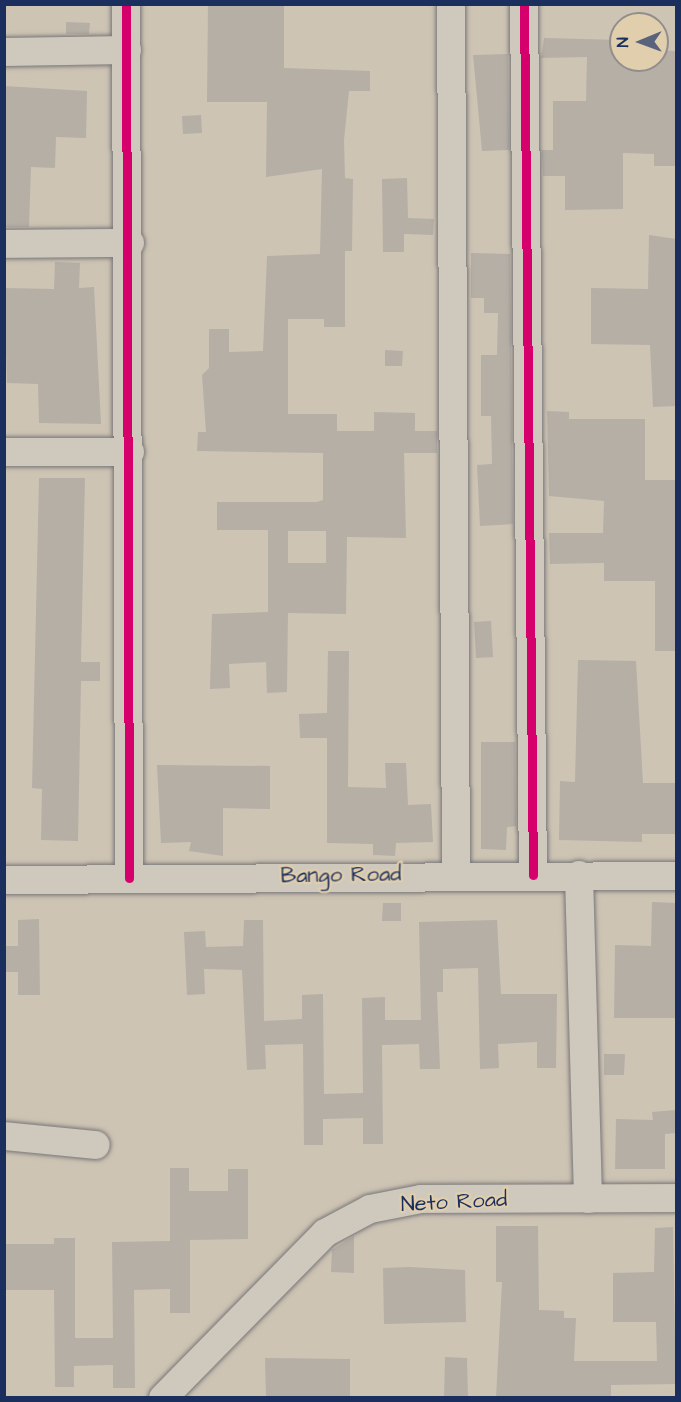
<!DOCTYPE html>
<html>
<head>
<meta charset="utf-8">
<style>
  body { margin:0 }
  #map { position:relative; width:681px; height:1402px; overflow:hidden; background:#cec4b4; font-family:"Architects Daughter",sans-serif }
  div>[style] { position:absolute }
  .building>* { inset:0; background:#b5afa6 }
  .roads { filter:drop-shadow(0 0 2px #787779) drop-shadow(0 0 2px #787779) }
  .minor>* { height:28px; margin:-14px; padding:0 14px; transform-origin:14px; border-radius:14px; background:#cfc8bc }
  .cycleway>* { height:9px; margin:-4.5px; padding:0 4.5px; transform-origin:4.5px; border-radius:4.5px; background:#d6006c }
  span { translate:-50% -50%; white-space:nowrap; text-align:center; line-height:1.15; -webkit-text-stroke:4.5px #e0ceac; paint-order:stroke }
  .street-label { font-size:22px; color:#1b2f5e }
  .frame { position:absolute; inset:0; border:6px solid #1b2f5e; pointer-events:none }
  .north { position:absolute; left:609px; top:12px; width:60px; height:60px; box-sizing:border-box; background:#e0ceac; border:2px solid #918e8d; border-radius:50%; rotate:269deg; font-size:16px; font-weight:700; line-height:24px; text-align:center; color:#1b2f5e }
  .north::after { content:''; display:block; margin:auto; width:21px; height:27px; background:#5a637c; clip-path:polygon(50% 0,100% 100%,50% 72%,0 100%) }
</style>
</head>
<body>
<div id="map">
  <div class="building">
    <i style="clip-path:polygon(evenodd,208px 4px,284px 4px,284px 68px,370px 71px,370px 91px,349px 91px,344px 140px,345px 178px,353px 179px,352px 251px,345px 251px,345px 327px,324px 327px,324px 319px,288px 319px,288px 414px,337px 414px,337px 431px,374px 431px,374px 412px,415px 413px,415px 431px,437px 431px,437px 453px,404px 453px,406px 538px,347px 537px,346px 614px,288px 613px,287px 692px,267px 693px,266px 662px,229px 664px,230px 688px,210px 689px,212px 614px,268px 612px,268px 530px,217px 530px,217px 502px,317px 502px,323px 500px,323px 453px,197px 451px,198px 432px,206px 432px,202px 375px,209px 368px,209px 329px,229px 329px,229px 352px,263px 351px,267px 256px,320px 254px,322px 169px,266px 177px,267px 102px,207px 102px,208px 4px,288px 531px,326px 531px,326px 563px,288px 563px,288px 531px)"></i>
    <i style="clip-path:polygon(66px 22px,90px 23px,89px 34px,66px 34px)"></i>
    <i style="clip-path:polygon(544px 38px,621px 40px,621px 60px,657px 60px,657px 50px,676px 51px,676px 166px,654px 166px,654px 154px,623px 153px,623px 209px,565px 210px,565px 176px,543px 176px,542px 150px,553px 150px,553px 101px,586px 101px,587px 57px,541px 58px)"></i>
    <i style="clip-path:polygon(508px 54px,509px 150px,482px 151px,473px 55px)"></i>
    <i style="clip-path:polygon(4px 86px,87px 91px,86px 138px,56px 137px,55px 168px,31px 167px,29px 227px,4px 227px)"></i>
    <i style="clip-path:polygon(201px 115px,202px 133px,183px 134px,182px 116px)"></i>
    <i style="clip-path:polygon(407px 178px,408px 218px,434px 219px,433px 235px,404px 234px,404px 252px,383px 252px,382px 179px)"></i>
    <i style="clip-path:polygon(649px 235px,676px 239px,676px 406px,653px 407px,650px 345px,591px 344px,591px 288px,648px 289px)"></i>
    <i style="clip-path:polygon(471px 253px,510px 254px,513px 524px,480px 526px,477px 465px,492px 464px,491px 416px,481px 416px,481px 355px,497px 355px,498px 313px,484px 313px,484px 298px,471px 298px)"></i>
    <i style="clip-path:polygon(55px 262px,80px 263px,79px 288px,94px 287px,101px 424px,39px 423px,38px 384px,7px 383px,4px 288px,54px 289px)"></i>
    <i style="clip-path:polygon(385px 350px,403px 351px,402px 366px,385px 366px)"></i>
    <i style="clip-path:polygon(547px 411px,569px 412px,569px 419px,645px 419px,645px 480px,676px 480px,676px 651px,655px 651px,655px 581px,604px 581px,604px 563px,550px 564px,549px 533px,603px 533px,604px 501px,549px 496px)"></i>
    <i style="clip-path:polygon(39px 478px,85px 478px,81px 662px,100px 662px,100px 681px,81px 681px,78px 841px,41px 840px,42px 789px,32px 788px)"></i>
    <i style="clip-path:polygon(491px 621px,493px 657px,476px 658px,474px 622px)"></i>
    <i style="clip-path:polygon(328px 651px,349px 651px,348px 787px,386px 788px,385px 763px,406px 763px,408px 805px,431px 804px,433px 842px,396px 843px,395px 856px,373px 855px,373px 844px,327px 843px,327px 738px,300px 738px,299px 714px,327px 713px)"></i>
    <i style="clip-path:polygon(578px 660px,636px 661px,643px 783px,676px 783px,676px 834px,642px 834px,642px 842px,559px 840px,560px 781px,575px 782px)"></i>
    <i style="clip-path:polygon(481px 742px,515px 742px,516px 826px,507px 827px,506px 850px,481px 849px)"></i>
    <i style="clip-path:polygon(157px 765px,270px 766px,270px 809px,223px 808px,223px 856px,189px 851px,191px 842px,161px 843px)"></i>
    <i style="clip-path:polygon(652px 902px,676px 903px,676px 1018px,614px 1018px,615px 945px,651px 946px)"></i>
    <i style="clip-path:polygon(383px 903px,401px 903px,401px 921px,382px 921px)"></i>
    <i style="clip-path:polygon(39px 919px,40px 995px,18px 995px,18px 972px,4px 972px,4px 946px,18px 946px,18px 920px)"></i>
    <i style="clip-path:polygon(244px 920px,263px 920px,264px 1021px,302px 1019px,302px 995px,323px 994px,324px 1094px,363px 1093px,362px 998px,385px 997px,385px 1020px,421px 1020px,419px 922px,497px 920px,501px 994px,557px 994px,556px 1068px,537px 1068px,537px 1042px,498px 1044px,499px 1068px,480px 1069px,478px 968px,443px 969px,443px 992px,437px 992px,440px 1069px,420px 1069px,419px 1044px,382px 1045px,383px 1144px,363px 1144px,363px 1118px,323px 1119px,323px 1145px,304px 1145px,303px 1044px,265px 1045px,266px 1069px,247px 1070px,242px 970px,204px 969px,205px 994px,187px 995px,184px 932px,205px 931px,206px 947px,243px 946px)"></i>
    <i style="clip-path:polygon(604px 1054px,625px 1054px,624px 1075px,604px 1075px)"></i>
    <i style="clip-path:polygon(676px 1110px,676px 1133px,665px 1134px,665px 1169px,615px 1169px,616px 1119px,653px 1120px,652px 1112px)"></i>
    <i style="clip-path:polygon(170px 1168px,189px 1168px,189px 1191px,228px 1191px,228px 1169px,248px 1169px,248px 1239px,190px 1240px,190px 1313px,170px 1313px,170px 1289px,134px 1290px,135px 1388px,113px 1388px,113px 1365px,74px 1366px,74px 1387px,55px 1387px,54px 1290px,4px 1290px,4px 1244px,54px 1244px,54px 1238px,75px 1238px,75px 1338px,113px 1338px,112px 1242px,170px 1241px)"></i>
    <i style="clip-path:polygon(496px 1226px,538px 1226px,539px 1310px,564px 1311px,564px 1318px,576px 1318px,574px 1361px,657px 1361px,656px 1322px,613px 1322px,613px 1273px,654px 1272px,655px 1228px,673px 1227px,676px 1384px,611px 1385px,611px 1398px,496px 1398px,502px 1282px,496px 1282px)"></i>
    <i style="clip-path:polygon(354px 1236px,354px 1273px,331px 1272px,332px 1250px)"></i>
    <i style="clip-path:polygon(409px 1267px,465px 1270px,466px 1322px,384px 1324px,383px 1268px)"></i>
    <i style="clip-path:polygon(445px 1357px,467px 1358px,468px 1398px,444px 1398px)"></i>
    <i style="clip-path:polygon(265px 1358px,350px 1359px,350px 1398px,266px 1398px)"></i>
  </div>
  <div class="roads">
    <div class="minor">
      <i style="left:126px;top:4px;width:874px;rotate:89.8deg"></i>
      <i style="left:451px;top:4px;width:869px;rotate:89.67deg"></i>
      <i style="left:524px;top:4px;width:871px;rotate:89.41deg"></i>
      <i style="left:4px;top:52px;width:123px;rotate:-0.9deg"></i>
      <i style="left:4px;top:244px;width:126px;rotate:-0.5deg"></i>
      <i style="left:4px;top:452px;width:126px"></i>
      <i style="left:579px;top:875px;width:324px;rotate:88.4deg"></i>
      <i style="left:4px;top:880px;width:672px;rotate:-0.34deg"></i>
      <i style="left:4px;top:1136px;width:92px;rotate:5.6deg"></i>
      <i style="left:163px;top:1398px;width:231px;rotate:-45.5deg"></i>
      <i style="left:325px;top:1233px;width:51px;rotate:-28.1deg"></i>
      <i style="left:370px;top:1209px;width:52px;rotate:-11.1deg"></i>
      <i style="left:421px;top:1199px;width:255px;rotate:-0.2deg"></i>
    </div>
  </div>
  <div class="cycleway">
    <i style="left:126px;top:4px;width:874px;rotate:89.8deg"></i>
    <i style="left:524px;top:4px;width:871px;rotate:89.41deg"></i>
  </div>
  <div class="street-label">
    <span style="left:341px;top:875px;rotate:-1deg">Bango Road</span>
    <span style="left:454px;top:1202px;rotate:-3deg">Neto Road</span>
  </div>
  <div class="frame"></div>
  <div class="north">N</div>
</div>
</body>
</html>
